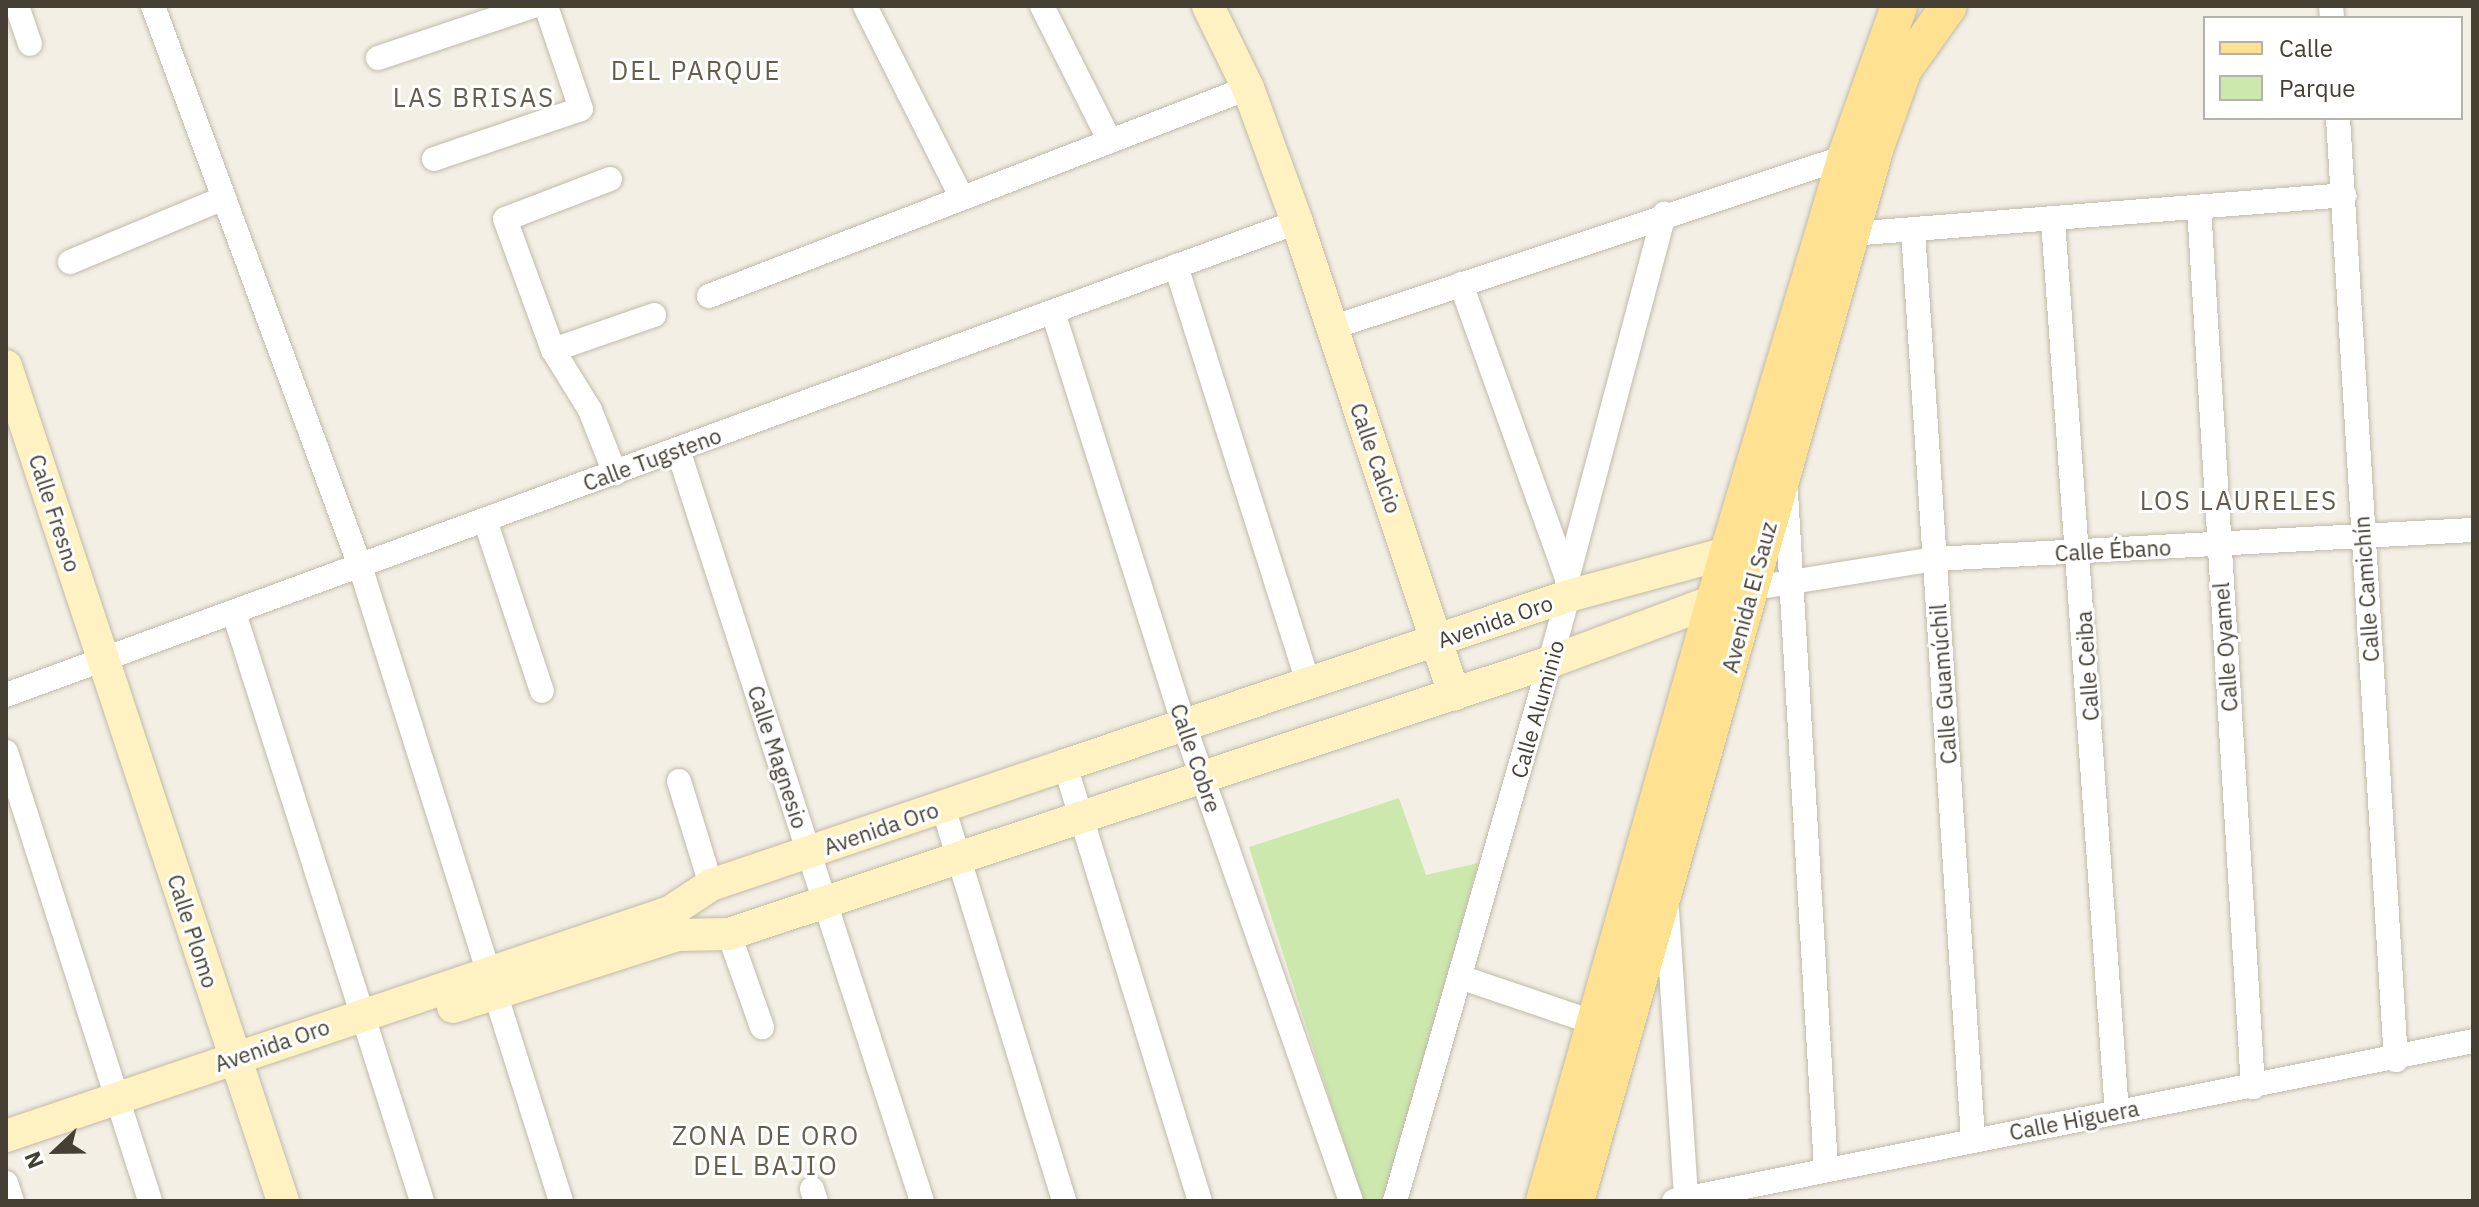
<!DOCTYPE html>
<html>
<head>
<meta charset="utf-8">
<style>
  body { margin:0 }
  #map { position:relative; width:2479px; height:1207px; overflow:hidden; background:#f3efe5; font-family:"IBM Plex Sans",sans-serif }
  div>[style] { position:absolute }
  .green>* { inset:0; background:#cce8ad }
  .roads { filter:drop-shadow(0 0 2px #c1baaa) drop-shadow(0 0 2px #c1baaa) }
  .street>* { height:24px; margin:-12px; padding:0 12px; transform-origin:12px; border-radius:12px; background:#fff }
  .secondary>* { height:32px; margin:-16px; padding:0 16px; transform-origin:16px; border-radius:16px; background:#fff2c2 }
  .primary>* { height:36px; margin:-18px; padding:0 18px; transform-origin:18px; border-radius:18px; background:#ffe291 }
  span { translate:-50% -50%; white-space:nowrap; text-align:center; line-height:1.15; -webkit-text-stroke:6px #fff; paint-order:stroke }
  .street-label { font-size:22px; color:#453f34 }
  .quarter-label { font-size:26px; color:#685d4c; letter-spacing:2px }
  .frame { position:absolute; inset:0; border:8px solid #453f34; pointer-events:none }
  .legend { position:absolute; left:2203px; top:16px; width:260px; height:104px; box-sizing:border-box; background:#fff; border:2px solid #b5b2ae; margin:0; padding:10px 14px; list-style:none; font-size:24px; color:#453f34 }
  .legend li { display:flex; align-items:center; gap:16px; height:40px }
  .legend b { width:40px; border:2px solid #b5b2ae }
  .north { position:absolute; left:16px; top:1111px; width:80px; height:80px; -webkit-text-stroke:6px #fff; paint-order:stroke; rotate:248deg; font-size:22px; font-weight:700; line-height:32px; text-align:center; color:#453f34 }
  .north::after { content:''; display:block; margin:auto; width:28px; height:36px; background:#453f34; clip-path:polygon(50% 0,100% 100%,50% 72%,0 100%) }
</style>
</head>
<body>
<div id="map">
  <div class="green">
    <i style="clip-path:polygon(1399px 798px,1426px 875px,1478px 863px,1390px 1201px,1362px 1201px,1249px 847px)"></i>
  </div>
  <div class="roads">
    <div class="street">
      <i style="left:17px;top:6px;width:40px;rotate:71.1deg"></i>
      <i style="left:153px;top:6px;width:597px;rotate:69.71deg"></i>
      <i style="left:360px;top:566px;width:666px;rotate:72.44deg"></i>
      <i style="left:865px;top:6px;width:213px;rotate:63.2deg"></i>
      <i style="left:1042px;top:6px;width:151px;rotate:63.3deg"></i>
      <i style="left:2331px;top:6px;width:12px;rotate:85deg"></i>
      <i style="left:378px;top:58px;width:163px;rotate:-18.5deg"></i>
      <i style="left:2338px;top:118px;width:944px;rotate:86.48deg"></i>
      <i style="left:434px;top:159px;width:155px;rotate:-18.8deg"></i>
      <i style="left:581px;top:109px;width:109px;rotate:-108.8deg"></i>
      <i style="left:610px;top:179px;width:112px;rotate:159.1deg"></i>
      <i style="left:505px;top:219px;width:140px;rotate:69.9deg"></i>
      <i style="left:553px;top:350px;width:70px;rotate:58.3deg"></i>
      <i style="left:590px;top:410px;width:68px;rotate:68.4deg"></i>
      <i style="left:2199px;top:207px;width:882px;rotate:86.49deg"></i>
      <i style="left:2053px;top:220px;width:894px;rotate:85.9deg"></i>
      <i style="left:1913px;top:230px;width:911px;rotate:86.22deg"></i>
      <i style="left:1851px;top:234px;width:495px;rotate:-4.5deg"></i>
      <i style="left:70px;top:262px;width:167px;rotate:-22.6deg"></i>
      <i style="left:1176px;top:266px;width:441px;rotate:72.4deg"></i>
      <i style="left:1461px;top:284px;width:313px;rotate:70.2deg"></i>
      <i style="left:709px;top:296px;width:578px;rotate:-21.1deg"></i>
      <i style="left:1053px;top:312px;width:433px;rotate:72.4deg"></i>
      <i style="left:1184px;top:725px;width:504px;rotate:70.67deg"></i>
      <i style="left:1331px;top:328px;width:554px;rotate:-18.4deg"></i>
      <i style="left:553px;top:350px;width:107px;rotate:-19.1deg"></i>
      <i style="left:678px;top:450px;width:790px;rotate:72deg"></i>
      <i style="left:1786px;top:493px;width:677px;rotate:86.61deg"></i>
      <i style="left:485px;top:520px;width:180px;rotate:71.6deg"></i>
      <i style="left:1754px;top:588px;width:183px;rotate:-9.1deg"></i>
      <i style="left:1935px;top:559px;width:539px;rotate:-3.09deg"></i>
      <i style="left:234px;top:613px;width:617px;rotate:72.27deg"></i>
      <i style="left:6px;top:695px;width:1375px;rotate:-20.12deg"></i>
      <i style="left:6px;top:752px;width:472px;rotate:72.2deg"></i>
      <i style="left:1065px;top:765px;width:456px;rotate:72.8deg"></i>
      <i style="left:679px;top:781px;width:109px;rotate:72.9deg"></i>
      <i style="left:943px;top:807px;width:412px;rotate:72.9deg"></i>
      <i style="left:1667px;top:910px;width:290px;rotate:86.2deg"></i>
      <i style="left:729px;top:934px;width:99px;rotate:70.5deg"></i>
      <i style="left:1460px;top:977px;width:146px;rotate:18.8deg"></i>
      <i style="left:6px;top:1183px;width:19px;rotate:72deg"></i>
      <i style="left:812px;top:1189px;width:13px;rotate:72deg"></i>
      <i style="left:1395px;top:1201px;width:561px;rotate:-73.96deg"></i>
      <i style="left:1550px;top:662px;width:68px;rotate:-74.7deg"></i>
      <i style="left:1568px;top:596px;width:17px;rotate:-93deg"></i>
      <i style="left:1567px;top:579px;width:378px;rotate:-75.1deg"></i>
      <i style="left:1674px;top:1201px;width:815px;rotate:-11.32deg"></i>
    </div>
    <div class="secondary">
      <i style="left:1208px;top:6px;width:91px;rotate:64deg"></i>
      <i style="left:1248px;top:88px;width:143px;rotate:69.9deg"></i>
      <i style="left:1297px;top:222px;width:498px;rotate:71.6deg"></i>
      <i style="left:6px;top:366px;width:880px;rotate:71.65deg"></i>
      <i style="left:453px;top:1007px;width:235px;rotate:-17.8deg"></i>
      <i style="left:677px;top:935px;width:52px;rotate:-1.1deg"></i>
      <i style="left:729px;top:934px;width:865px;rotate:-18.33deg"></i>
      <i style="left:1550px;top:662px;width:197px;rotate:-20.5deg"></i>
      <i style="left:6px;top:1136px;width:701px;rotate:-18.64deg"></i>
      <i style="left:670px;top:912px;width:49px;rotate:-33.4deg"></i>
      <i style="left:711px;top:885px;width:374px;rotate:-18.7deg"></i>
      <i style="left:1065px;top:765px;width:531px;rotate:-18.57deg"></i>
      <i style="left:1568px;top:596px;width:188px;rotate:-15.1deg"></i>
    </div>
    <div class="primary">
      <i style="left:1544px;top:1201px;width:675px;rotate:-74.17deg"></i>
      <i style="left:1728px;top:552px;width:414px;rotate:-73.4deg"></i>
      <i style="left:1846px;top:155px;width:158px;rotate:-70.4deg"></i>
      <i style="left:1576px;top:1201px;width:1096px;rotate:-74.11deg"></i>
      <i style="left:1876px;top:147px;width:83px;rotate:-70.3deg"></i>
      <i style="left:1904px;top:69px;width:77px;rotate:-54.5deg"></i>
    </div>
  </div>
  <div class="street-label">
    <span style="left:1376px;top:458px;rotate:71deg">Calle Calcio</span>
    <span style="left:652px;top:459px;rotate:-20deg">Calle Tugsteno</span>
    <span style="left:55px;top:513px;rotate:72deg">Calle Fresno</span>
    <span style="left:2113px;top:550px;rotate:-3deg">Calle Ébano</span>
    <span style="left:2366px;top:589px;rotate:-94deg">Calle Camichín</span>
    <span style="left:1749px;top:597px;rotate:-75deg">Avenida El Sauz</span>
    <span style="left:1495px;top:621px;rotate:-19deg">Avenida Oro</span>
    <span style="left:2225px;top:647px;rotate:-94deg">Calle Oyamel</span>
    <span style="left:2087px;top:666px;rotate:-94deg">Calle Ceiba</span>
    <span style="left:1943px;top:684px;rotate:-94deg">Calle Guamúchil</span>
    <span style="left:1537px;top:709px;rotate:-74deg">Calle Aluminio</span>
    <span style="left:778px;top:757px;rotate:72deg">Calle Magnesio</span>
    <span style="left:1196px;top:758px;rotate:71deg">Calle Cobre</span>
    <span style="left:881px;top:828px;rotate:-19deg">Avenida Oro</span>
    <span style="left:193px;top:931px;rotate:72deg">Calle Plomo</span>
    <span style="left:272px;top:1045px;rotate:-19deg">Avenida Oro</span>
    <span style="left:2074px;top:1120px;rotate:-11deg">Calle Higuera</span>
  </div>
  <div class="quarter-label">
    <span style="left:696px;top:71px">DEL PARQUE</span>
    <span style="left:474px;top:98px">LAS BRISAS</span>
    <span style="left:2239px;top:501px">LOS LAURELES</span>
    <span style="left:766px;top:1151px">ZONA DE ORO<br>DEL BAJIO</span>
  </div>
  <div class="frame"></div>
  <ul class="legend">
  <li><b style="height:10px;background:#ffe291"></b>Calle</li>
  <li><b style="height:22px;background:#cce8ad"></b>Parque</li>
  </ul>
  <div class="north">N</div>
</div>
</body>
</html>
